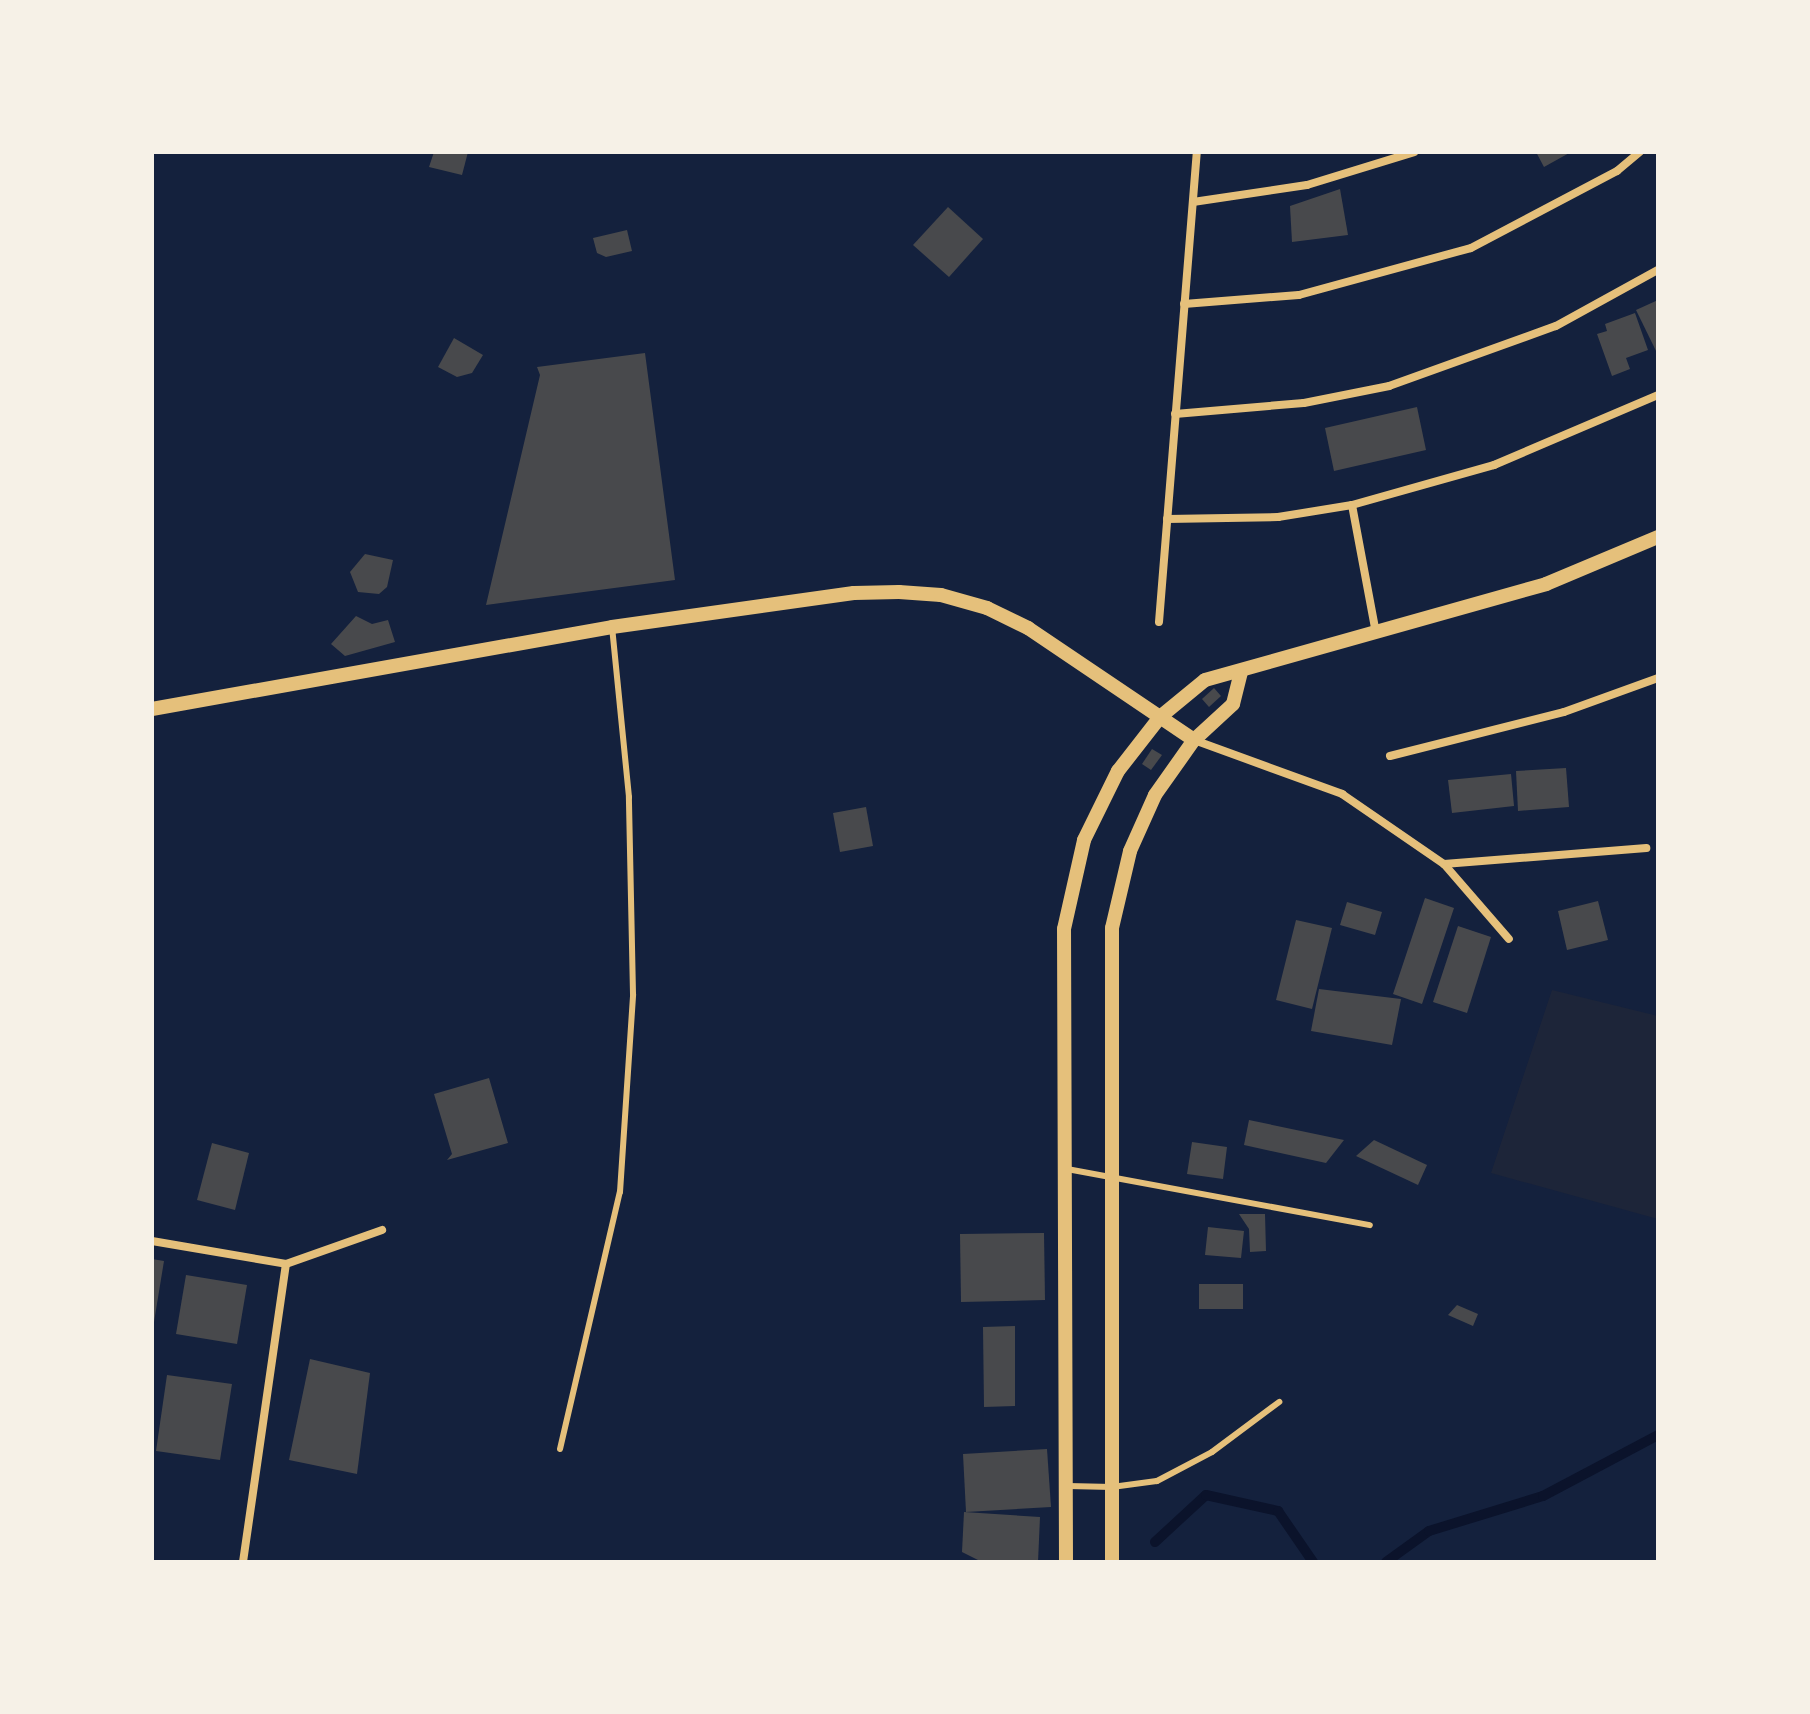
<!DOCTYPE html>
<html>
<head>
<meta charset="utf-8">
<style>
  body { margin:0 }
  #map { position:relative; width:1810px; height:1714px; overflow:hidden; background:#14213d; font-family:"Exo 2",sans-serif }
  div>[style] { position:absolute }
  .green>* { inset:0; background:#1d2539 }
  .stream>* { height:10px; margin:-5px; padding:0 5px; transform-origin:5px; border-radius:5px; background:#0b132b }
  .building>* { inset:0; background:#48494c }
  .service>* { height:6px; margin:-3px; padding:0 3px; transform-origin:3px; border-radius:3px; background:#e5c07b }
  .minor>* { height:8px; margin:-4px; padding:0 4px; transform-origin:4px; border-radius:4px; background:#e5c07b }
  .tertiary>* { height:14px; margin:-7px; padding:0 7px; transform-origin:7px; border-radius:7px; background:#e5c07b }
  span { translate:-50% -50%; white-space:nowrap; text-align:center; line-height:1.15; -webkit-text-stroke:7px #f6f1e7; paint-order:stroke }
  .frame { position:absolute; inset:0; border:154px solid #f6f1e7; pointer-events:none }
</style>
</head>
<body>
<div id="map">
  <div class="green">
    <i style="clip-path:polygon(1552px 990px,1658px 1016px,1658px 1219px,1491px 1173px)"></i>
  </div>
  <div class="stream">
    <i style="left:1155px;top:1542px;width:69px;rotate:-42.7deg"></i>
    <i style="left:1206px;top:1495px;width:74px;rotate:12.5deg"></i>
    <i style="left:1278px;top:1511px;width:62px;rotate:55.5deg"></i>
    <i style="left:1386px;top:1562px;width:53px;rotate:-35.8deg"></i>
    <i style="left:1429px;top:1531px;width:119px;rotate:-17.1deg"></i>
    <i style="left:1543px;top:1496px;width:130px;rotate:-27.9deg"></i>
  </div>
  <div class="building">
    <i style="clip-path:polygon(434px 152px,468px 152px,462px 175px,429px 167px)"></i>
    <i style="clip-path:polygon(1536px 152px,1571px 152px,1544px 167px)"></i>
    <i style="clip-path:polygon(1340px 189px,1348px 235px,1292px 242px,1290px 206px)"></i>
    <i style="clip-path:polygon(948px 207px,983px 239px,949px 277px,913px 245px)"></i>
    <i style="clip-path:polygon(627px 230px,632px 251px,606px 257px,597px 253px,593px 238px)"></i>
    <i style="clip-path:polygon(1658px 300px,1658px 355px,1636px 310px)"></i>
    <i style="clip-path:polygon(1635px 313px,1648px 350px,1626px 358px,1630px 369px,1612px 376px,1597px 334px,1607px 331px,1605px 324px)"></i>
    <i style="clip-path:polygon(454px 338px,483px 355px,472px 373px,457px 377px,438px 367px)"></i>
    <i style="clip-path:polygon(645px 353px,675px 580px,486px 605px,540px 375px,537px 367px)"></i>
    <i style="clip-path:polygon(1417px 407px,1426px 450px,1334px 471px,1325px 428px)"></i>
    <i style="clip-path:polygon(365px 554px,393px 560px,387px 587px,379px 594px,358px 592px,350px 572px)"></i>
    <i style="clip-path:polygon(356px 616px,372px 624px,388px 620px,395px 642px,345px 656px,331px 644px)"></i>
    <i style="clip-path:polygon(1214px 688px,1221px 696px,1209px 707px,1202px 699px)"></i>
    <i style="clip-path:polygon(1152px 749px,1162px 755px,1151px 770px,1142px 764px)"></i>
    <i style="clip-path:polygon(1566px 768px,1569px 807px,1518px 811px,1516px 771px)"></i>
    <i style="clip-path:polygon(1511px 774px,1514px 806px,1452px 813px,1448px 780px)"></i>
    <i style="clip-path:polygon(866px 807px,873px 846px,840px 852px,833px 813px)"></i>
    <i style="clip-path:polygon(1425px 898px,1454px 908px,1422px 1004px,1393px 994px)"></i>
    <i style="clip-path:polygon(1598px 901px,1608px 940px,1567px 950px,1558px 911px)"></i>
    <i style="clip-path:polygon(1347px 902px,1382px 912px,1375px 935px,1340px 925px)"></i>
    <i style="clip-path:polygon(1296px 920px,1332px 928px,1312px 1009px,1276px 1000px)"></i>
    <i style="clip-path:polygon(1458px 926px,1491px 937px,1467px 1013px,1433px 1002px)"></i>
    <i style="clip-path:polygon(1319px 989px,1401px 999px,1392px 1045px,1311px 1031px)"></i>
    <i style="clip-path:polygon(489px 1078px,508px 1143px,447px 1160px,452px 1154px,434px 1094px)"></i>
    <i style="clip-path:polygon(1249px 1120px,1344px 1140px,1326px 1163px,1244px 1145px)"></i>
    <i style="clip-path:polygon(1374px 1140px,1427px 1165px,1418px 1185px,1356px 1156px)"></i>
    <i style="clip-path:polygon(1192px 1142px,1227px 1147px,1223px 1179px,1187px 1174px)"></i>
    <i style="clip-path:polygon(212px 1143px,249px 1153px,235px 1210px,197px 1200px)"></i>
    <i style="clip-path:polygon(1239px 1214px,1265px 1214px,1266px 1251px,1250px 1252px,1249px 1229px)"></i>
    <i style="clip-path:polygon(1208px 1227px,1244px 1231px,1241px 1258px,1205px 1255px)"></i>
    <i style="clip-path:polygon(1044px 1233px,1045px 1300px,961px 1302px,960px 1234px)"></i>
    <i style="clip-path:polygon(152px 1259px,164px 1261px,154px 1322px,152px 1322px)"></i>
    <i style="clip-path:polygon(186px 1275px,247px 1285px,237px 1344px,176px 1334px)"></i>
    <i style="clip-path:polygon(1199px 1284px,1243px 1284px,1243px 1309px,1199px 1309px)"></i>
    <i style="clip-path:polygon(1457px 1305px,1478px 1314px,1473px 1326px,1448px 1315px)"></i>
    <i style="clip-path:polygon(1015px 1326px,1015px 1406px,984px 1407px,983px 1327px)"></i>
    <i style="clip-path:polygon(310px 1359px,370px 1373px,357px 1474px,289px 1460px)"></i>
    <i style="clip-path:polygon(167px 1375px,232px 1384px,220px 1460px,156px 1451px)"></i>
    <i style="clip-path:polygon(1047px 1449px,1051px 1507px,966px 1512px,963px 1454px)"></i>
    <i style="clip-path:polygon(964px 1512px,1040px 1517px,1038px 1562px,982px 1562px,962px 1552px)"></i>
  </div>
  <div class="service">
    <i style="left:1067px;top:1169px;width:308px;rotate:10.5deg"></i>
    <i style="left:560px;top:1449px;width:264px;rotate:-76.9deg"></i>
    <i style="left:620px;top:1192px;width:198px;rotate:-86.2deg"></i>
    <i style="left:633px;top:994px;width:197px;rotate:-91.2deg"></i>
    <i style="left:629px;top:797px;width:171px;rotate:-95.7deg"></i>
    <i style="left:1068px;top:1486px;width:44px;rotate:1.3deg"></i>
    <i style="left:1112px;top:1487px;width:45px;rotate:-7.6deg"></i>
    <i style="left:1157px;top:1481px;width:62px;rotate:-27.8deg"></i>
    <i style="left:1212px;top:1452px;width:84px;rotate:-36.7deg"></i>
  </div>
  <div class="minor">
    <i style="left:1193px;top:202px;width:115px;rotate:-8.5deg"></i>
    <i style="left:1307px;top:185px;width:112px;rotate:-17.1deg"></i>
    <i style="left:1184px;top:304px;width:115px;rotate:-4.5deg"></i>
    <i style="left:1299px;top:295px;width:178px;rotate:-15.3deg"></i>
    <i style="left:1471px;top:248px;width:165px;rotate:-27.8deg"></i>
    <i style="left:1617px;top:171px;width:30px;rotate:-40deg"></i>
    <i style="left:1175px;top:414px;width:129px;rotate:-4.9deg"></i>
    <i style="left:1304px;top:403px;width:87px;rotate:-11.3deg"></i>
    <i style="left:1389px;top:386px;width:177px;rotate:-19.8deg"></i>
    <i style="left:1556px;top:326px;width:116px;rotate:-28.8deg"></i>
    <i style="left:1352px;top:505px;width:130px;rotate:79.4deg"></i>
    <i style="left:1167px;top:519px;width:111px;rotate:-1deg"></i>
    <i style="left:1278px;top:517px;width:75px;rotate:-9.2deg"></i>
    <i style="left:1352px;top:505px;width:148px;rotate:-15.7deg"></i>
    <i style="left:1494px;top:465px;width:178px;rotate:-23.1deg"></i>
    <i style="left:1159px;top:622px;width:472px;rotate:-85.4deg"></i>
    <i style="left:1194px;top:740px;width:158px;rotate:20deg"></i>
    <i style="left:1342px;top:794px;width:124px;rotate:34.5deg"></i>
    <i style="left:1444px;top:864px;width:99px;rotate:49.1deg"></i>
    <i style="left:1390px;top:756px;width:179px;rotate:-14.2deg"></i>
    <i style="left:1564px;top:712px;width:100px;rotate:-19.9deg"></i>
    <i style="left:1444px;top:864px;width:203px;rotate:-4.5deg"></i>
    <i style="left:152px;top:1241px;width:136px;rotate:9.7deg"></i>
    <i style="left:286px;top:1264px;width:102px;rotate:-19.5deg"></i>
    <i style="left:243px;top:1562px;width:301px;rotate:-81.8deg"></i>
  </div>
  <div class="tertiary">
    <i style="left:152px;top:709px;width:467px;rotate:-10.1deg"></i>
    <i style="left:612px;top:627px;width:244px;rotate:-8deg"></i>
    <i style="left:854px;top:593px;width:45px;rotate:-1.3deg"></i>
    <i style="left:899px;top:592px;width:42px;rotate:4.1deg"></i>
    <i style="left:941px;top:595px;width:48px;rotate:15.8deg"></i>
    <i style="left:987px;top:608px;width:46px;rotate:26deg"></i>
    <i style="left:1028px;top:628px;width:200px;rotate:34deg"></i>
    <i style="left:1066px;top:1562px;width:633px;rotate:-90.18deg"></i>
    <i style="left:1064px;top:929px;width:91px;rotate:-77.3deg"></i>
    <i style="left:1084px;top:840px;width:77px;rotate:-63.8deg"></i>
    <i style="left:1118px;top:771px;width:68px;rotate:-52.1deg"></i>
    <i style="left:1160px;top:717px;width:58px;rotate:-39.4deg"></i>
    <i style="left:1205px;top:680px;width:354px;rotate:-15.7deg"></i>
    <i style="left:1546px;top:584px;width:121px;rotate:-22.8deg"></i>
    <i style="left:1112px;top:1562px;width:634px;rotate:-90deg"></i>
    <i style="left:1112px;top:928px;width:79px;rotate:-76.8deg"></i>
    <i style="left:1130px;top:851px;width:61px;rotate:-65.9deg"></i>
    <i style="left:1155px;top:795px;width:67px;rotate:-54.7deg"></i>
    <i style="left:1194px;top:740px;width:53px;rotate:-42.7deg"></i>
    <i style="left:1233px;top:704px;width:32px;rotate:-76deg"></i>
  </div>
  <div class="frame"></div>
</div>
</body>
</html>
